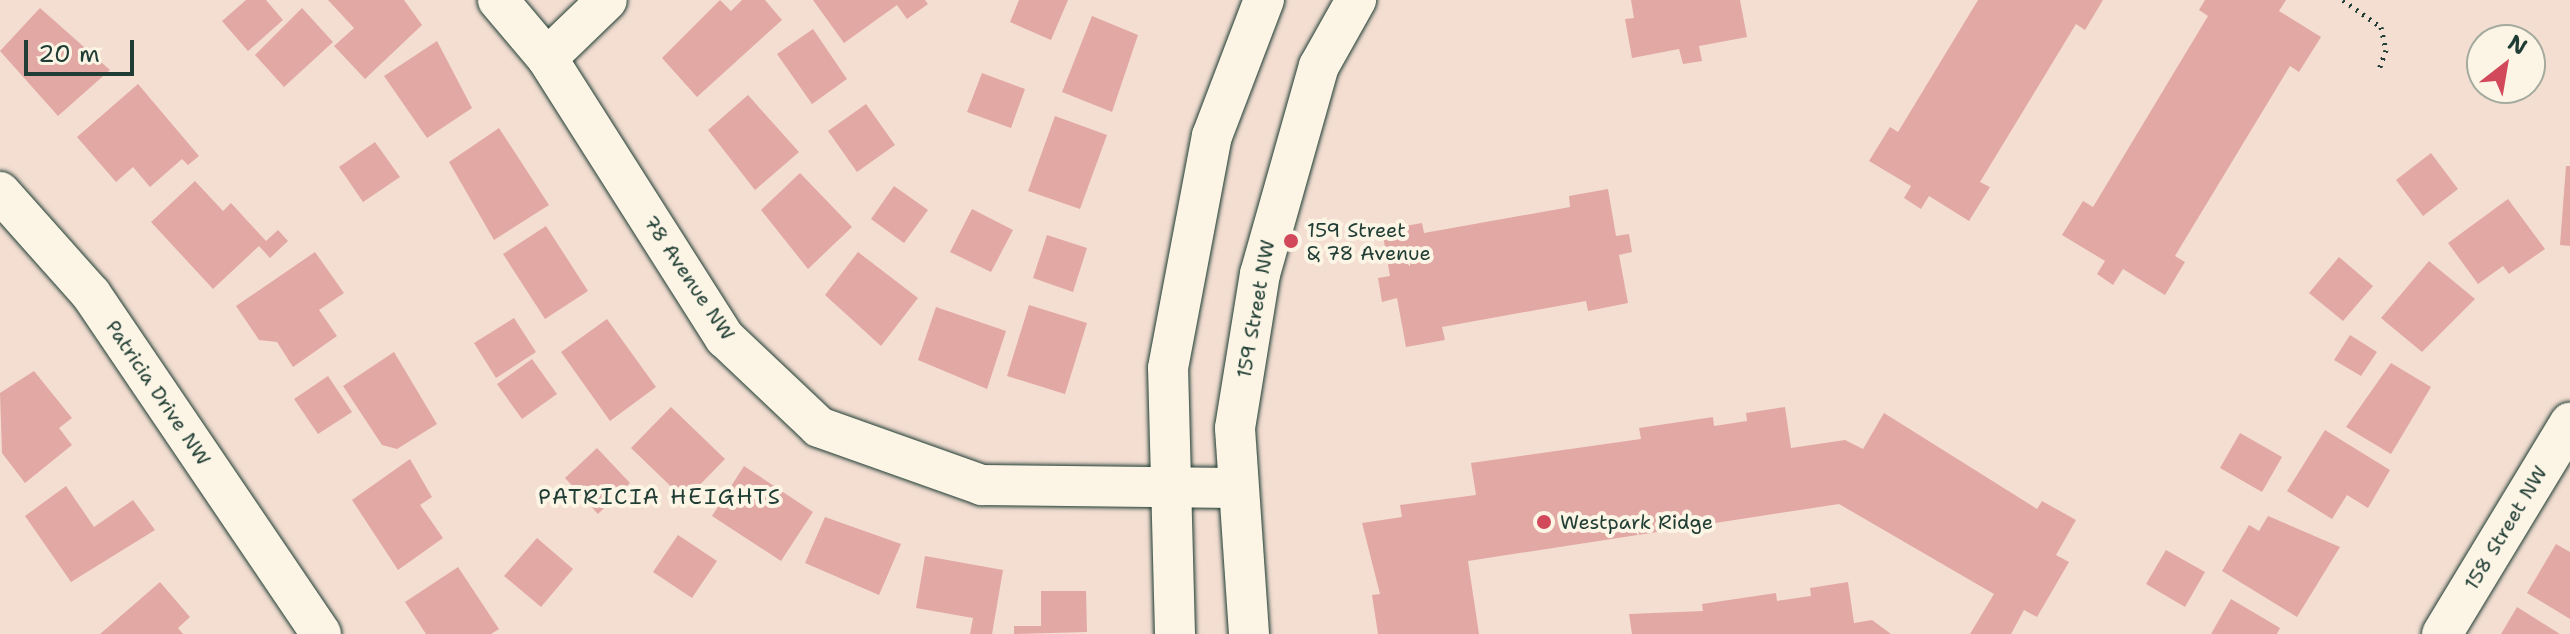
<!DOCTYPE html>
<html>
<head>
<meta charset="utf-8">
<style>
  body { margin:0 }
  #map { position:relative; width:2570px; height:634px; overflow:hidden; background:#f4ded2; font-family:"Shantell Sans",sans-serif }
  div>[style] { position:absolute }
  .building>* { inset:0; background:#e2a8a4 }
  .path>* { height:5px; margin-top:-2.5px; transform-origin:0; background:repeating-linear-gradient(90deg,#1f3d34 0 2px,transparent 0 8px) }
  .roads { filter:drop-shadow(0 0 2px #1f3d34) drop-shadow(0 0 2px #1f3d34) }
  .minor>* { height:40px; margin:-20px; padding:0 20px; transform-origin:20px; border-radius:20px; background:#fcf5e5 }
  .dots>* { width:22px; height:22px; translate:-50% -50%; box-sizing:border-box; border:4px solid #fcf5e5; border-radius:50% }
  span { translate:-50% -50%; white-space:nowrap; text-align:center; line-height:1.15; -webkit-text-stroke:8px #fcf5e5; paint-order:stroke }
  .poi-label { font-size:20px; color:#1f3d34 }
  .left { translate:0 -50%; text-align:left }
  .street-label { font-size:20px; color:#1f3d34 }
  .neighbourhood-label { font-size:22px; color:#1f3d34; letter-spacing:2px }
  .north { position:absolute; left:2466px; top:24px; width:80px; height:80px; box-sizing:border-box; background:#fcf5e5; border:2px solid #a4ab9e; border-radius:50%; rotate:31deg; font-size:22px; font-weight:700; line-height:32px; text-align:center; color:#1f3d34 }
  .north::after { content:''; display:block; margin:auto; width:28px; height:36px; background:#d1495b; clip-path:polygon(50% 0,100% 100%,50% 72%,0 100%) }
  .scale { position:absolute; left:24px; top:40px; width:110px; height:36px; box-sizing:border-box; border:4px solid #1f3d34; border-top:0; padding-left:10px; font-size:24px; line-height:28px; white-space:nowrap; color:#1f3d34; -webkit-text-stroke:6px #fcf5e5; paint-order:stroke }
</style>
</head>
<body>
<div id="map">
  <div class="building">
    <i style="clip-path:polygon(246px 0,266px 0,283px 20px,248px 51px,222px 21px)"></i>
    <i style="clip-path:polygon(328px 0,404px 0,422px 25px,365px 79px,334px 46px,354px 28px)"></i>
    <i style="clip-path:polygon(720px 0,731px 11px,742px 0,765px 0,782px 20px,697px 97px,662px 58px)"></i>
    <i style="clip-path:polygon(813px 0,925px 0,928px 4px,907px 19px,897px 5px,844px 43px)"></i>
    <i style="clip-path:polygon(1019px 0,1068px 0,1051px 40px,1010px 22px)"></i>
    <i style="clip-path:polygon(1631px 0,1740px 0,1747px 37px,1699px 46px,1702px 61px,1683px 64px,1679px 49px,1632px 58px,1625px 19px,1634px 18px)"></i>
    <i style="clip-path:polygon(1978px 0,2103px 0,2085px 30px,2076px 24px,1980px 182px,1990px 187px,1969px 221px,1929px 196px,1921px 209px,1904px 198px,1911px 186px,1869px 161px,1890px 127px,1898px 132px)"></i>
    <i style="clip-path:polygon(2205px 0,2286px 0,2279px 11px,2321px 37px,2299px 72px,2290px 66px,2175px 256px,2185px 262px,2165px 295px,2123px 269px,2113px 285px,2097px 274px,2105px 261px,2062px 235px,2083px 201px,2093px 207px,2208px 16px,2199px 10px)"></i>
    <i style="clip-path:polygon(40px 8px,110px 70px,58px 116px,0 51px)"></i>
    <i style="clip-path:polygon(302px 8px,333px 42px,284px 87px,255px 55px)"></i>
    <i style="clip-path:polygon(1092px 16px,1138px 35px,1112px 112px,1062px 92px)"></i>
    <i style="clip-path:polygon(813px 29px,847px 79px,812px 104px,777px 54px)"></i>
    <i style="clip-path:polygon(437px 41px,472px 108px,427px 138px,384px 76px)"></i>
    <i style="clip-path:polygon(982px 73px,1025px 89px,1011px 128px,967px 112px)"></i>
    <i style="clip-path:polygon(138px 84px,199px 156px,188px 165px,182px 159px,150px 187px,133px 167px,116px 182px,77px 137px)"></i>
    <i style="clip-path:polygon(748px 95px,799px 152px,755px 190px,708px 130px)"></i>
    <i style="clip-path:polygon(866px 104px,895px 145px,857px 172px,828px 131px)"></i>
    <i style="clip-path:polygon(1055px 116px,1107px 135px,1080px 209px,1028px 191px)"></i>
    <i style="clip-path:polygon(499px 128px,549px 205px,494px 240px,449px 162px)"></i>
    <i style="clip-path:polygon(375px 142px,400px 177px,363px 202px,339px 167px)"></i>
    <i style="clip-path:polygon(2431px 153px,2458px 189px,2423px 216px,2396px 180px)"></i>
    <i style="clip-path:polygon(2566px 166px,2570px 166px,2570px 246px,2560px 245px)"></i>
    <i style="clip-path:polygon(800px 173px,852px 227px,808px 269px,761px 210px)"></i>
    <i style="clip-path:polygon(195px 181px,223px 211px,231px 203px,266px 241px,278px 230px,288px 241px,270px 258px,259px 246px,213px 289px,151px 222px)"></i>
    <i style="clip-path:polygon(894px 186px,928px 210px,904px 243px,871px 219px)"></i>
    <i style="clip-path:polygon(1608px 189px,1616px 236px,1629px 234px,1632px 252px,1619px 255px,1628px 303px,1588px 311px,1586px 301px,1442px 327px,1445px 340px,1406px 347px,1397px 298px,1382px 302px,1378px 278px,1390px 276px,1382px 230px,1422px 223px,1424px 233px,1570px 207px,1569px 196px)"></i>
    <i style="clip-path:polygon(2508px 199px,2545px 249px,2509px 274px,2503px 266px,2478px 284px,2448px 243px)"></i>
    <i style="clip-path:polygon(972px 209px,1013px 230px,991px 272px,950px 252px)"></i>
    <i style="clip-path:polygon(546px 226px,588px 291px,545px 319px,503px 254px)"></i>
    <i style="clip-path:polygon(1047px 235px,1087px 248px,1073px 292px,1033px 278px)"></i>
    <i style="clip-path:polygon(315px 252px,344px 293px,319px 310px,337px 336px,293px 367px,277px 342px,259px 340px,236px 306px)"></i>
    <i style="clip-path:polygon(858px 252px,918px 298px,881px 346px,825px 295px)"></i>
    <i style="clip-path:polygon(2339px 257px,2373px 286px,2343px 321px,2309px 293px)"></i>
    <i style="clip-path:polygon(2429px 261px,2475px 299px,2422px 352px,2381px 318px)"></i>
    <i style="clip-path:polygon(1029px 305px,1087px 323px,1065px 394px,1007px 376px)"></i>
    <i style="clip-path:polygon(936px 307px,1006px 331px,987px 389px,918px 360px)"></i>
    <i style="clip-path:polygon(514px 318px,536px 352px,496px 378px,474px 343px)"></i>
    <i style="clip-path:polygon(607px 319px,656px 387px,610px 421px,561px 352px)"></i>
    <i style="clip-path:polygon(2350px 335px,2377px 352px,2361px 376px,2334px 360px)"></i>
    <i style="clip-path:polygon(394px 352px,437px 424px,397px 449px,382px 445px,343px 386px)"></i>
    <i style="clip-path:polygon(532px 359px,557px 394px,522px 419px,497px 384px)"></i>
    <i style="clip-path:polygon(2391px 363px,2431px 387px,2391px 454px,2346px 427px)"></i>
    <i style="clip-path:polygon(34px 371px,72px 418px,59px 428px,72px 445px,25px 483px,2px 453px,0 393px)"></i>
    <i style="clip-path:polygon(328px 376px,352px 412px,318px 434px,294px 399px)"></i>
    <i style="clip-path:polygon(671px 407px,725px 459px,685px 500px,631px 448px)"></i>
    <i style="clip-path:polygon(1785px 407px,1791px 448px,1845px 440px,1863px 449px,1884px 413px,2037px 509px,2042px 501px,2076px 520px,2056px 555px,2069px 562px,2037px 617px,2024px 610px,2011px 634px,1970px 634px,1994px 594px,1839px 504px,1468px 561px,1479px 634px,1378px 634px,1372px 595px,1380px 594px,1362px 523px,1402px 517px,1400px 505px,1476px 495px,1471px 463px,1641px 439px,1639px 428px,1713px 417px,1714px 426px,1747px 421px,1746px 413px)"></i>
    <i style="clip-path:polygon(2325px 430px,2390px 470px,2368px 508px,2347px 495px,2332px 519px,2287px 491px)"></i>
    <i style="clip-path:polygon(2240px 433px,2282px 457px,2262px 492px,2220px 468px)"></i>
    <i style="clip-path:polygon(597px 448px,630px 483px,598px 514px,565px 478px)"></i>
    <i style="clip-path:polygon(410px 459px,432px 497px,420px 505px,443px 538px,398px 570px,352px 500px)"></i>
    <i style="clip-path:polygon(744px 466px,813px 512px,781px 561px,712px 516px)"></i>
    <i style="clip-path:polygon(66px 486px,94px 527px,133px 500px,155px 530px,71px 582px,25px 516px)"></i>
    <i style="clip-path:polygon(2268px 516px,2340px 547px,2297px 617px,2222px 571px,2249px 525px,2259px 531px)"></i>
    <i style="clip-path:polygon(825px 517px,901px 544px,879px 595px,805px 563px)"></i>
    <i style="clip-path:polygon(678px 535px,717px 561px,692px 598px,653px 572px)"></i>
    <i style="clip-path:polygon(537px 538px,573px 569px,541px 607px,504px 576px)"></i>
    <i style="clip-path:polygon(2556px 544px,2570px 552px,2570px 619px,2527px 593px)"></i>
    <i style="clip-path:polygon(2166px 550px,2205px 572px,2185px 607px,2146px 584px)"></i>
    <i style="clip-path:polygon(925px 556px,1003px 570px,992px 634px,970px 634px,973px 618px,916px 608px)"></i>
    <i style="clip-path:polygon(458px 567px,499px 629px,491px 634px,426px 634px,405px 602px)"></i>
    <i style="clip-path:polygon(160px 582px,190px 617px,178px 628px,183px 634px,100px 634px)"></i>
    <i style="clip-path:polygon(1848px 582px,1854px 623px,1872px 620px,1891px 634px,1632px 634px,1629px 614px,1703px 611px,1702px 604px,1776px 593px,1777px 601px,1811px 596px,1810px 588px)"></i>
    <i style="clip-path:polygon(1041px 591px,1086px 591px,1087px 632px,1014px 634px,1014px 626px,1041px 626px)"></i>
    <i style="clip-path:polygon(2231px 599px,2280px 628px,2277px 634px,2211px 634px)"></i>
    <i style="clip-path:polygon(2517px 607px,2560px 634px,2501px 634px)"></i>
  </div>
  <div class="path">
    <i style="left:2343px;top:0;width:47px;rotate:35.4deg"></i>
    <i style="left:2381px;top:27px;width:24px;rotate:78deg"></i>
    <i style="left:2386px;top:50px;width:20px;rotate:110deg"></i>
  </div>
  <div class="roads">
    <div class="minor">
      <i style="left:498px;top:0;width:76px;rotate:49.8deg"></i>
      <i style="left:547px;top:58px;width:332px;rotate:57.6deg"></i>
      <i style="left:725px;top:338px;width:129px;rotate:43.4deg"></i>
      <i style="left:819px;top:427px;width:173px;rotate:19.6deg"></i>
      <i style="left:982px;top:485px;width:253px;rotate:0.7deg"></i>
      <i style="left:547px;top:58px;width:83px;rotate:-44deg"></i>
      <i style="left:0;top:192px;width:137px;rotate:48.3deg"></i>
      <i style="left:91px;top:294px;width:410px;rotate:55.9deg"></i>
      <i style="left:1175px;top:634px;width:266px;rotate:-91.5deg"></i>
      <i style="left:1168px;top:368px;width:236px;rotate:-79.3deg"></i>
      <i style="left:1212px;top:136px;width:146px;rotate:-69.1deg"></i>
      <i style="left:1249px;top:634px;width:206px;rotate:-93.9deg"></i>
      <i style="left:1235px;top:428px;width:156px;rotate:-80.8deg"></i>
      <i style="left:1260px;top:274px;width:216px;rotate:-74.2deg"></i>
      <i style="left:1319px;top:66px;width:76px;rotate:-60.7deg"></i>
      <i style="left:2442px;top:634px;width:247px;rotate:-58.8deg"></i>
    </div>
  </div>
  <div class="dots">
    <i style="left:1291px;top:241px;background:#d1495b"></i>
    <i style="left:1544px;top:522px;background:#d1495b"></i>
  </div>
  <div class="poi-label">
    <span class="left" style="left:1307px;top:242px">159 Street<br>&amp; 78 Avenue</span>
    <span class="left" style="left:1560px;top:522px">Westpark Ridge</span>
  </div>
  <div class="street-label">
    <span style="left:689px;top:278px;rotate:56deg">78 Avenue NW</span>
    <span style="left:1256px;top:309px;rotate:-80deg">159 Street NW</span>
    <span style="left:158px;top:393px;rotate:56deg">Patricia Drive NW</span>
    <span style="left:2506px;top:528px;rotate:-59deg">158 Street NW</span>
  </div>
  <div class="neighbourhood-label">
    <span style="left:660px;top:497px">PATRICIA HEIGHTS</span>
  </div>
  <div class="north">N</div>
  <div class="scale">20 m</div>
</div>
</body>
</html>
